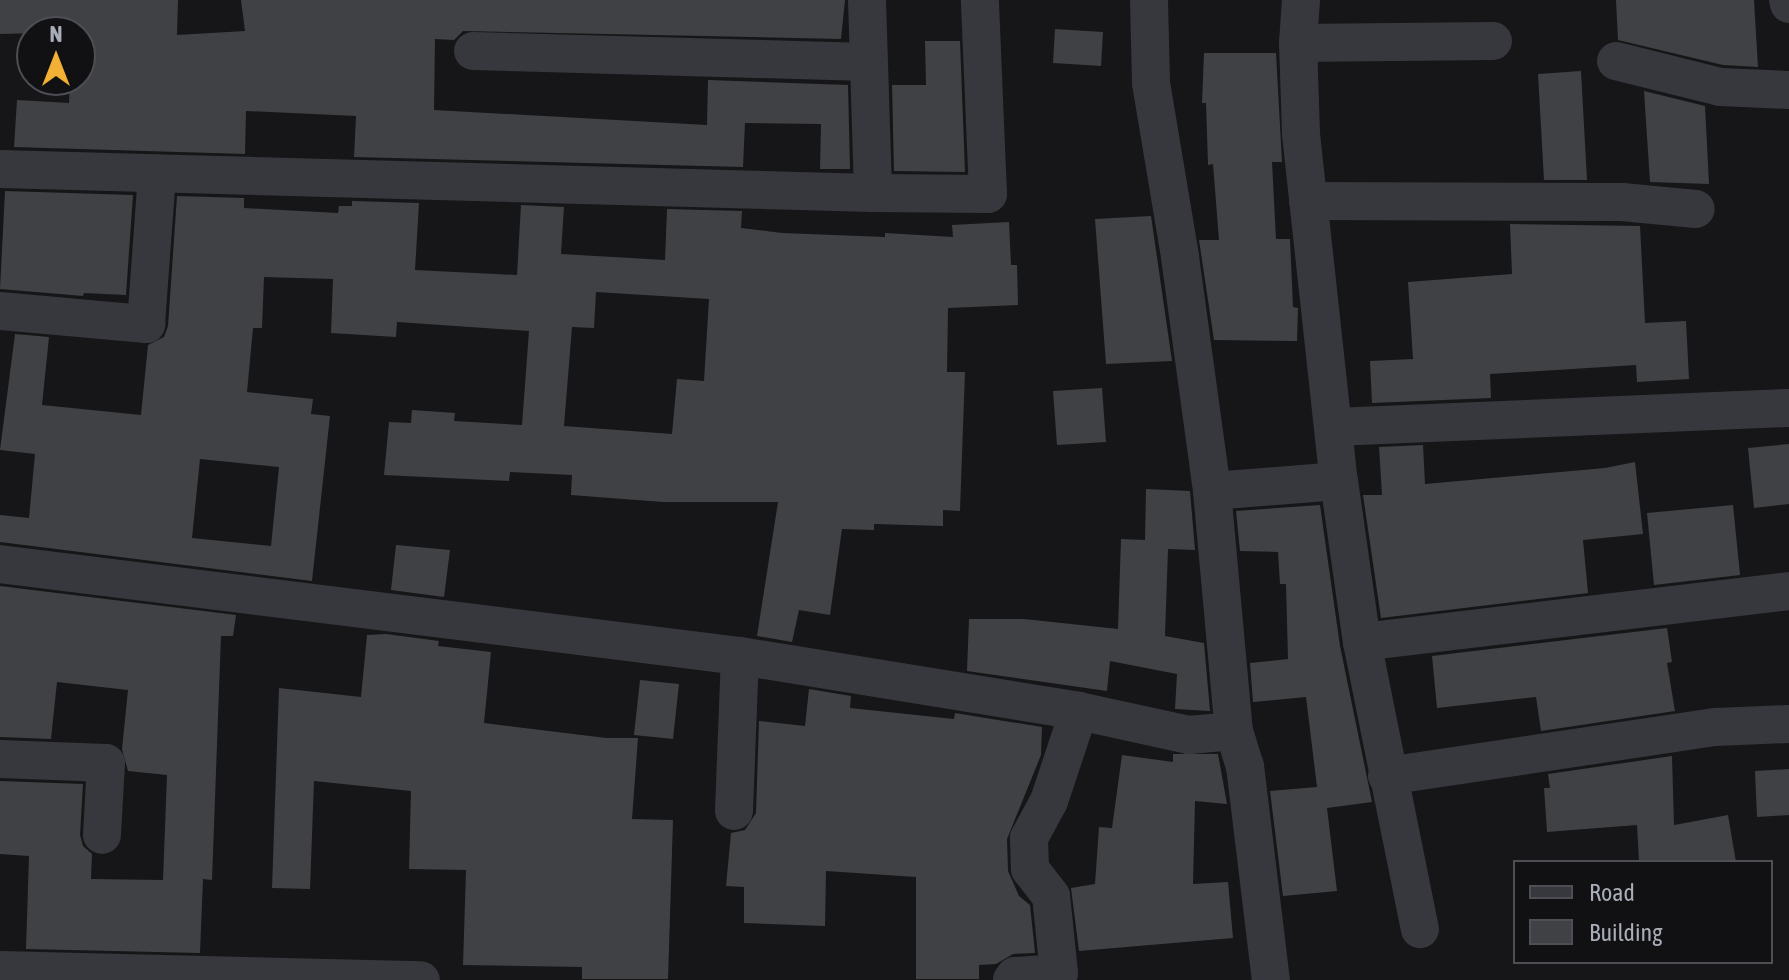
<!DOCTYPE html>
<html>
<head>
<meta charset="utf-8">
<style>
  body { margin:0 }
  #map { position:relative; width:1789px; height:980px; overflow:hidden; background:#161618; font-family:"Asap Condensed",sans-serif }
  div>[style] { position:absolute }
  .building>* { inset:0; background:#404145 }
  .street>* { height:38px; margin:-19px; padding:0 19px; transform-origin:19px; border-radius:19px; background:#37383d }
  span { translate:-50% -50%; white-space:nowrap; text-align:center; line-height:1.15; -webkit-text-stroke:7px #111113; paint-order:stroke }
  .legend { position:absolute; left:1513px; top:860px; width:260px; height:104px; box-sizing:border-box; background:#111113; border:2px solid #4d4f55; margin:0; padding:10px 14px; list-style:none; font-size:24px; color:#a8adb8 }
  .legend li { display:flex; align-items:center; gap:16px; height:40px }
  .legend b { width:40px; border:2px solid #4d4f55 }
  .north { position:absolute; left:16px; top:16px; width:80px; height:80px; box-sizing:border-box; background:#111113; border:2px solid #4d4f55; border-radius:50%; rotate:0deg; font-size:22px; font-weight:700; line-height:32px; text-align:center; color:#a8adb8 }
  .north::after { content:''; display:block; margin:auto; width:28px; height:36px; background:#f2b134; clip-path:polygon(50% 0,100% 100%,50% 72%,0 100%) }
</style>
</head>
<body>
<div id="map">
  <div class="building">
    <i style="clip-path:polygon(0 0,178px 0,177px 35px,245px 31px,241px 0,845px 0,841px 39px,463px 31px,454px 40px,435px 39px,434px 110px,707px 125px,708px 80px,848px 85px,850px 169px,820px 169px,821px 124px,745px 123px,743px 167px,354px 157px,356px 116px,246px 111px,245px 154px,14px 147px,17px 100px,69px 103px,70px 80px,80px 80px,80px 32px,0 34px)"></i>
    <i style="clip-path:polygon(1616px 0,1754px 0,1758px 67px,1723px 65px,1618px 40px)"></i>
    <i style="clip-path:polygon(1055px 29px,1103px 32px,1101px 66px,1053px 63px)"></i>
    <i style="clip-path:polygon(925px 41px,960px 41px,965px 172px,894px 171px,892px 85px,926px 85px)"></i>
    <i style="clip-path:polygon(1204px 53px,1276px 53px,1282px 162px,1272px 162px,1276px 239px,1290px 239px,1293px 307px,1298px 308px,1297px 341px,1214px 340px,1199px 240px,1219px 240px,1213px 164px,1208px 165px,1206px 103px,1202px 103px)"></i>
    <i style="clip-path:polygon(1581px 71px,1587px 180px,1544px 180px,1538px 74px)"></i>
    <i style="clip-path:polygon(1644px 91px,1705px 106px,1709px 184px,1650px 182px)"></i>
    <i style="clip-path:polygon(5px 191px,133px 195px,126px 295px,84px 293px,83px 296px,0 289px)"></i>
    <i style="clip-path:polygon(evenodd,177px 196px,244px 198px,244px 208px,338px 213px,339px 206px,352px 206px,352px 201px,419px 203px,415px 270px,517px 275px,521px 205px,564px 207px,561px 254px,665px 260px,667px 209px,742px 211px,741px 228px,782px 233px,885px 237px,885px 233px,953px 237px,952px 225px,1009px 222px,1011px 265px,1017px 265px,1018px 305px,948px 308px,947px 372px,965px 372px,960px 511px,943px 510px,943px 526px,874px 524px,874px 530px,842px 529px,830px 615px,799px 610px,792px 642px,757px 636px,778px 502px,663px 502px,571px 495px,572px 475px,510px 472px,509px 481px,384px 475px,389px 422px,411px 423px,412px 410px,455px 413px,454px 421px,522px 425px,529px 331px,397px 322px,396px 337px,331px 333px,333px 279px,264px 277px,262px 328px,253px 328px,247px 392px,313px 399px,311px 414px,330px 416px,312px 581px,0 542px,0 515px,29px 518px,35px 454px,0 450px,15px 334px,49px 337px,42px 405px,141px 415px,148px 345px,164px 337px,168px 326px,177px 196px,596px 292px,709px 299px,704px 381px,677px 379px,672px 434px,564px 426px,572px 327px,594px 328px,596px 292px,177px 196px,200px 459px,279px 467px,271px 546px,192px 538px,200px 459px)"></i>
    <i style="clip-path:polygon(1151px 216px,1172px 361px,1106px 364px,1095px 219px)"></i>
    <i style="clip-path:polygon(1510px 224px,1640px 226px,1645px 323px,1686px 321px,1689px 379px,1637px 382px,1636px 365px,1490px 374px,1491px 398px,1372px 403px,1370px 361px,1413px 359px,1408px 282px,1512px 274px)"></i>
    <i style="clip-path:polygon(1102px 388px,1106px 442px,1057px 445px,1053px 391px)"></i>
    <i style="clip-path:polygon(1789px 444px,1789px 504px,1754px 508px,1748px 448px)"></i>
    <i style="clip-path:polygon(1423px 445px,1425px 484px,1605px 468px,1635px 462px,1643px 534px,1583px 540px,1588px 593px,1381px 618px,1363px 495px,1382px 495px,1379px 447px)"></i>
    <i style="clip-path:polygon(1146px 489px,1190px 491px,1195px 550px,1168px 549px,1165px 636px,1204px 643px,1210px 711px,1175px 709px,1177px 674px,1110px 661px,1107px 691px,967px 671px,969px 619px,1024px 619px,1118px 629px,1121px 539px,1145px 540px)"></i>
    <i style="clip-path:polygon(1320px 505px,1340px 646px,1372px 802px,1327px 808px,1337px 891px,1283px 896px,1270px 791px,1317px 787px,1306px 697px,1253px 702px,1250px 663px,1288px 659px,1286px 584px,1280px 584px,1278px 552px,1240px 551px,1236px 511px)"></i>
    <i style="clip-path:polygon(1733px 505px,1740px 575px,1654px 585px,1647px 513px)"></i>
    <i style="clip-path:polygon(396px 545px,450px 550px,444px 597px,391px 590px)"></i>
    <i style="clip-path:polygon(0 586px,236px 615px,233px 636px,221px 636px,212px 880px,203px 879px,200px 953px,26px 949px,29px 856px,0 854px,0 781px,83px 784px,80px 835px,83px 846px,92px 854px,91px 879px,163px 880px,167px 775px,128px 771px,122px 749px,128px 690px,57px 682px,51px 739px,0 737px)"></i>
    <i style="clip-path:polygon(1667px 628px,1672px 662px,1667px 663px,1675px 711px,1541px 731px,1536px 697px,1437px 708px,1432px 656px)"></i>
    <i style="clip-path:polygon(386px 634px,439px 641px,438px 646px,491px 652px,484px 723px,606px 738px,638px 738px,632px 819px,673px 820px,668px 979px,582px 979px,582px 967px,463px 965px,466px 870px,409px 869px,411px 791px,314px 781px,310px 889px,272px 888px,279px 688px,361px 697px,367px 635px)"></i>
    <i style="clip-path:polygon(640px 680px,679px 684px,673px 739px,634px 735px)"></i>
    <i style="clip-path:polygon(809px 689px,851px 696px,850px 708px,954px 719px,955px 713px,1042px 727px,1041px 755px,1007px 839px,1008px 871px,1019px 896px,1030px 905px,1035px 953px,1013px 954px,996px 964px,979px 965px,979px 979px,916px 979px,916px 877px,826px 871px,825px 926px,744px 923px,744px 887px,726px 886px,731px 833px,745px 830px,756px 813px,759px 721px,805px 726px)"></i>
    <i style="clip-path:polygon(1173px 754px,1218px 754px,1227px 804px,1195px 801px,1193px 884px,1228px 882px,1233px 938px,1079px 951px,1071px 888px,1095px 884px,1099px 827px,1112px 828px,1122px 755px,1173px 762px)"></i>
    <i style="clip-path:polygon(1672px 756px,1674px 825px,1728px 815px,1736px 862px,1639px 862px,1637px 825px,1547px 832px,1544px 788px,1550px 788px,1548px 774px)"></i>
    <i style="clip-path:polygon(1789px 769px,1789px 815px,1757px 817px,1755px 771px)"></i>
  </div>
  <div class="street">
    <i style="left:867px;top:0;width:193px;rotate:88.2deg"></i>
    <i style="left:873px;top:193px;width:115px;rotate:0.5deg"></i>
    <i style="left:988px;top:194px;width:194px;rotate:-92.4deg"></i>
    <i style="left:1149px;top:0;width:83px;rotate:88.6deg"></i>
    <i style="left:1151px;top:83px;width:176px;rotate:80.5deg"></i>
    <i style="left:1180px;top:257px;width:236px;rotate:82.2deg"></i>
    <i style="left:1212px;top:491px;width:241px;rotate:84.8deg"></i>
    <i style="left:1234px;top:731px;width:37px;rotate:73deg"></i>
    <i style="left:1245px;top:766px;width:216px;rotate:83.1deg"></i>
    <i style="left:1301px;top:0;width:43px;rotate:94deg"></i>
    <i style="left:1298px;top:43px;width:91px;rotate:88.1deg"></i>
    <i style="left:1301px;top:134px;width:349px;rotate:83.8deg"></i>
    <i style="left:1339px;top:481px;width:163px;rotate:81.9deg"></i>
    <i style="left:1362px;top:642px;width:293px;rotate:78.6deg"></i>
    <i style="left:1788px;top:0;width:4px;rotate:76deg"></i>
    <i style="left:1298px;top:43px;width:195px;rotate:-0.6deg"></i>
    <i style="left:473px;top:51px;width:394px;rotate:1.6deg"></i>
    <i style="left:1616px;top:61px;width:107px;rotate:14deg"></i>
    <i style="left:1720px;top:87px;width:69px;rotate:2.5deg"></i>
    <i style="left:0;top:169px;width:873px;rotate:1.57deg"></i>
    <i style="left:1308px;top:201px;width:314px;rotate:0.2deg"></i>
    <i style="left:1622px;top:202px;width:74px;rotate:5.4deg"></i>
    <i style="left:0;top:311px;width:147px;rotate:5.1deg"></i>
    <i style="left:146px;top:324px;width:151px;rotate:-85.8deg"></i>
    <i style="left:1334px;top:427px;width:455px;rotate:-2.4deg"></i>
    <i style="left:1212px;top:491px;width:127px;rotate:-4.5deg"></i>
    <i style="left:0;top:564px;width:746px;rotate:7.09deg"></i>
    <i style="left:740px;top:656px;width:343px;rotate:9.2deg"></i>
    <i style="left:1079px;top:711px;width:113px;rotate:12.3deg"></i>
    <i style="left:1189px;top:735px;width:45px;rotate:-5.1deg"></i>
    <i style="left:1362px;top:642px;width:430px;rotate:-6.8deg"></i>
    <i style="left:0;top:759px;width:106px;rotate:2.2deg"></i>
    <i style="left:106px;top:763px;width:72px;rotate:93.2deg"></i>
    <i style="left:1387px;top:776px;width:333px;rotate:-8.5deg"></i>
    <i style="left:1716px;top:727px;width:73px;rotate:-2.4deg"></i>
    <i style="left:734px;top:811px;width:155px;rotate:-87.8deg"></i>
    <i style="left:0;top:970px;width:421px;rotate:1.4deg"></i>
    <i style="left:1012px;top:980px;width:5px;rotate:-53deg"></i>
    <i style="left:1015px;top:976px;width:44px;rotate:-3.9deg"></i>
    <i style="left:1059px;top:973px;width:77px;rotate:-95.9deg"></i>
    <i style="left:1051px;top:896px;width:34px;rotate:-128deg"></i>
    <i style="left:1030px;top:869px;width:31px;rotate:-92deg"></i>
    <i style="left:1029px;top:838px;width:42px;rotate:-61.6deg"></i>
    <i style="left:1049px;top:801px;width:95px;rotate:-71.6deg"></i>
  </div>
  <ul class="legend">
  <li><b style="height:10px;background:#37383d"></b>Road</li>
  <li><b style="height:22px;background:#404145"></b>Building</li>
  </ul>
  <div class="north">N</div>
</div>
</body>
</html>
